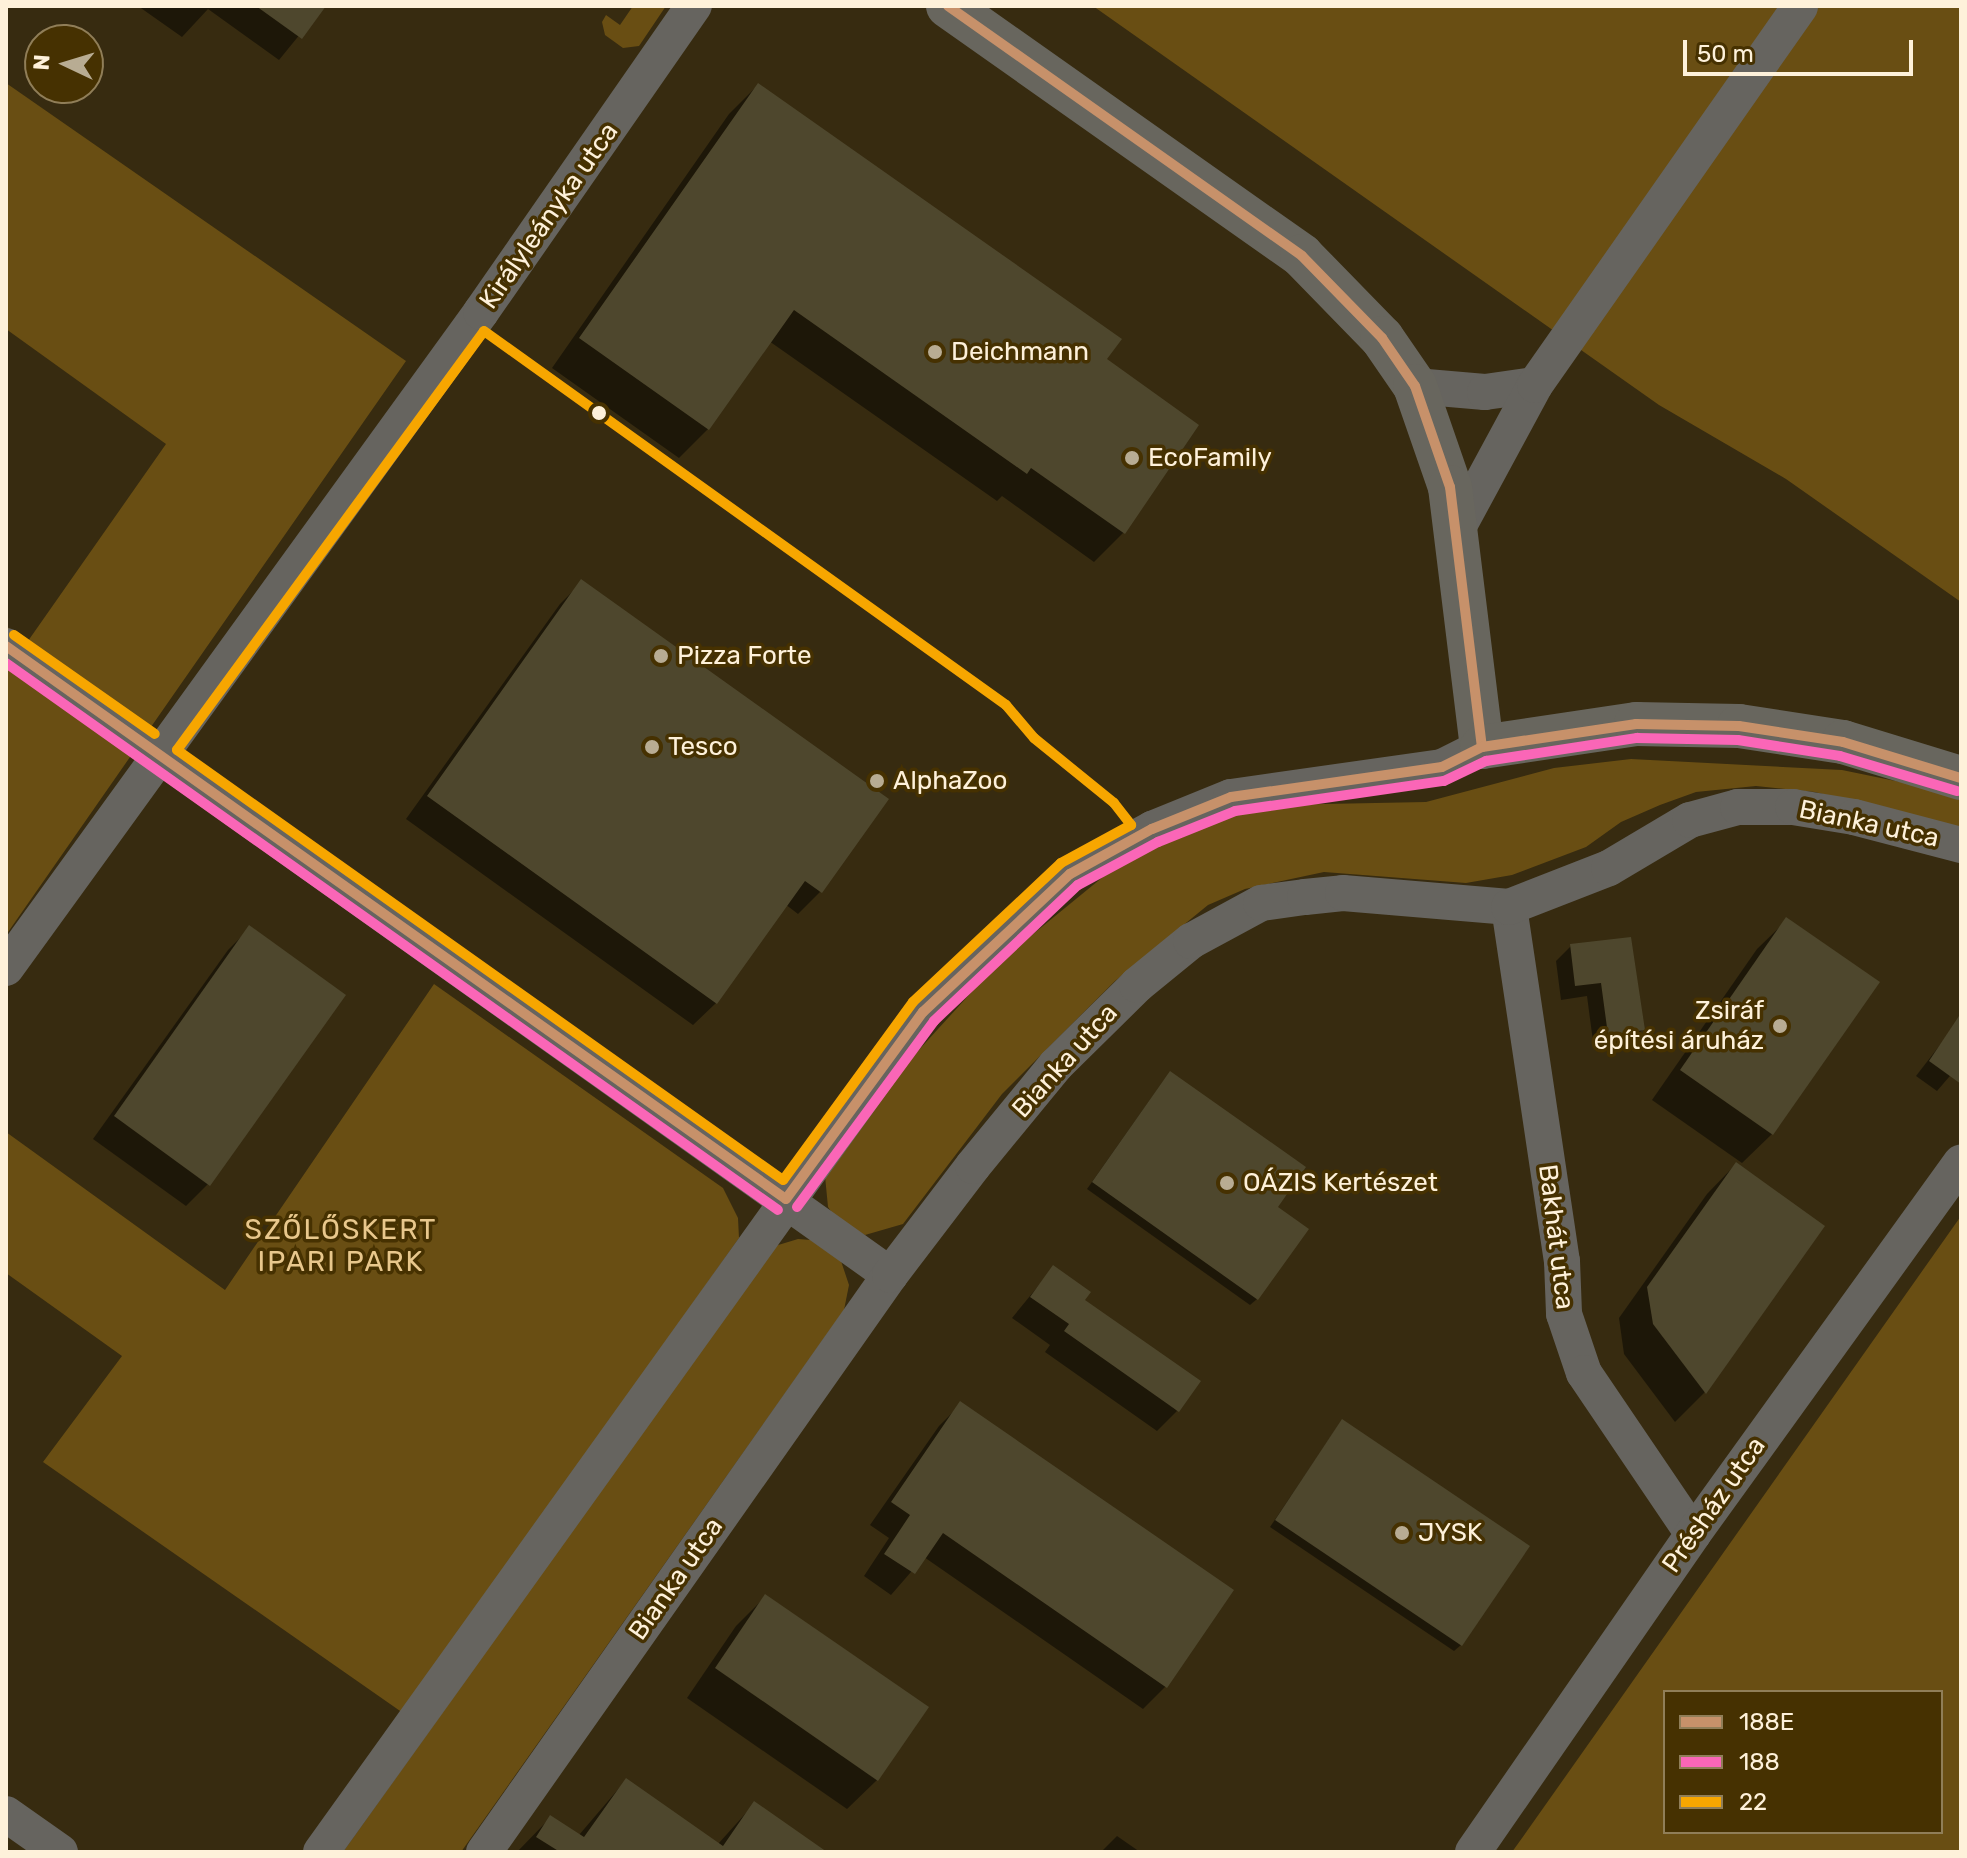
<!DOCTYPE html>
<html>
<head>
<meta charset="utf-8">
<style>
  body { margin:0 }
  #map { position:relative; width:1967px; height:1858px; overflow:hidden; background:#372b10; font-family:Rubik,sans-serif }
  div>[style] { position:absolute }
  .green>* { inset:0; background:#694e13 }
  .shadow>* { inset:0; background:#0007 }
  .building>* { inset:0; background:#4e472d }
  .minor>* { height:36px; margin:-18px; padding:0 18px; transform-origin:18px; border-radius:18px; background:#66645f }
  .secondary>* { height:44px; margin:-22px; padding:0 22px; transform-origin:22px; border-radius:22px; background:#68665e }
  .bus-1>* { height:10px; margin:-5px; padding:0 5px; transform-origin:5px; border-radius:5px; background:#c7916a }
  .bus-2>* { height:10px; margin:-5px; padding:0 5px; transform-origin:5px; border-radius:5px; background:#fa66b7 }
  .bus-3>* { height:10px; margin:-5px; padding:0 5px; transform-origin:5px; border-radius:5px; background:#f7a600 }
  .dots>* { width:22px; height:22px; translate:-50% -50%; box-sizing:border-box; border:4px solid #463101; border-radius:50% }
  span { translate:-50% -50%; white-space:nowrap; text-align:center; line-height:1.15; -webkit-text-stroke:7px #463101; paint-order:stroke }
  .street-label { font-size:26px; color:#fef1da }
  .poi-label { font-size:26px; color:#fef1da }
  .left { translate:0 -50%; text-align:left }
  .right { translate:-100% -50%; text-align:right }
  .neighbourhood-label { font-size:28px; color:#e8c78c; letter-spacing:2px }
  .frame { position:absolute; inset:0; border:8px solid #fef1da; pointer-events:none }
  .legend { position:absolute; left:1663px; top:1690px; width:280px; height:144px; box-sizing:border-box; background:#463101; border:2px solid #907e58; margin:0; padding:10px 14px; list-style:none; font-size:24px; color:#fef1da }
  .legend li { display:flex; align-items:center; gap:16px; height:40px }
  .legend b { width:40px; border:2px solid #907e58 }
  .north { position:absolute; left:24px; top:24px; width:80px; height:80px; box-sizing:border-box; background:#463101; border:2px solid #907e58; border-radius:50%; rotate:274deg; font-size:22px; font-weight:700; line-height:32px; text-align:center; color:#fef1da }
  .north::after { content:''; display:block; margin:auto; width:28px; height:36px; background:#b8ac93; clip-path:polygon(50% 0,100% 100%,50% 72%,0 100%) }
  .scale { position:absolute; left:1683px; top:40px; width:230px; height:36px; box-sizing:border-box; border:4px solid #fef1da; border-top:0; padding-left:10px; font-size:24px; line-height:28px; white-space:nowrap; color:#fef1da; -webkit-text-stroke:6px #463101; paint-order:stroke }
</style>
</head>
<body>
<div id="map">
  <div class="green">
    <i style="clip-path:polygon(633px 6px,666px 6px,639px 46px,623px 48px,605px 35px,602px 22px,606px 15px,620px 25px)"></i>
    <i style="clip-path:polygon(1093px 6px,1961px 6px,1961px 602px,1786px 479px,1659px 405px)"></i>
    <i style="clip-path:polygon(6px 83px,406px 361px,6px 935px,6px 626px,28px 641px,166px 444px,6px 329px)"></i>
    <i style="clip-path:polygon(1631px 759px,1842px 770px,1915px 785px,1961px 800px,1961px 830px,1815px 792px,1756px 786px,1696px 792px,1660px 805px,1621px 822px,1586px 847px,1512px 875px,1466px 883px,1324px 872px,1245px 889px,1208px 905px,1115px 981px,1002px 1094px,903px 1224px,865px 1235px,836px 1219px,828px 1207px,825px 1176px,833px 1158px,917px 1052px,1000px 961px,1120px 863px,1219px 814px,1274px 805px,1426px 802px,1554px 768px)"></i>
    <i style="clip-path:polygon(434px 984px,723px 1188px,738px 1218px,739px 1238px,403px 1713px,43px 1462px,122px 1356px,6px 1273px,6px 1132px,225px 1290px)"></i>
    <i style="clip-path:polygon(evenodd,1961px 1216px,1961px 1852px,1512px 1852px,1527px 1831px,1961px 1216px,1665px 1692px,1941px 1692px,1941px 1832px,1665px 1832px,1665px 1692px)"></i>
    <i style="clip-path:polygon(798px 1239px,811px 1240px,841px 1261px,849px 1285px,844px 1310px,461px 1852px,343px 1852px,775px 1246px)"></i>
  </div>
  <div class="shadow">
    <i style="clip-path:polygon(138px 6px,323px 6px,279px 60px,208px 9px,182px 37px)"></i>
    <i style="clip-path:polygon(758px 85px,1105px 360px,1196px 425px,1123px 533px,1094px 562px,1002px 496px,997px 501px,769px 341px,708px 429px,679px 458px,552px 368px,729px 114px)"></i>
    <i style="clip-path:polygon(582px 582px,820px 892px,798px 914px,785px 904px,716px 1003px,693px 1025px,406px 819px,560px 604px)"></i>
    <i style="clip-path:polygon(1787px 920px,1772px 1134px,1742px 1163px,1652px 1100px,1757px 949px)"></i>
    <i style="clip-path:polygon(250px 928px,208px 1184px,186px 1206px,93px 1139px,228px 950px)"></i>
    <i style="clip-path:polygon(1571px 946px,1643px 1029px,1628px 1044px,1594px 1049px,1587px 996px,1561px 1000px,1556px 961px)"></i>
    <i style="clip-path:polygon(1950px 1032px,1961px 1039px,1961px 1063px,1937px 1091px,1916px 1076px)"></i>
    <i style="clip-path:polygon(1164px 1080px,1275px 1207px,1257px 1299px,1250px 1305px,1087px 1189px)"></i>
    <i style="clip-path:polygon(1736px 1164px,1822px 1226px,1704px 1393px,1675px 1422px,1624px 1354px,1619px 1318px,1707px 1194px)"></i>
    <i style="clip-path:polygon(1053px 1268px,1177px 1411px,1157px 1431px,1045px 1352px,1050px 1345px,1012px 1318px)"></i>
    <i style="clip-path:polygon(961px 1404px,1231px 1591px,1165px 1687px,1143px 1709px,924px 1557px,891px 1595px,864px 1576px,889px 1538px,870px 1525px,939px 1426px)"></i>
    <i style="clip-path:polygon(1336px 1429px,1461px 1645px,1454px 1651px,1270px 1527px)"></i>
    <i style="clip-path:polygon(765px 1597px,877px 1780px,847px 1809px,687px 1698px,736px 1626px)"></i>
    <i style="clip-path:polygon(626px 1780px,718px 1844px,754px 1804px,823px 1852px,517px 1852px,550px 1818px,579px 1835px)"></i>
    <i style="clip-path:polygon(1117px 1836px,1140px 1852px,1101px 1852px)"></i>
  </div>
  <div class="building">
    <i style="clip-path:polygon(256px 6px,326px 6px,302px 39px)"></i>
    <i style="clip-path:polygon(758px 83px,1122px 339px,1107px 359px,1199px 425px,1125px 534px,1031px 468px,1027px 474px,794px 310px,709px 430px,579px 338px)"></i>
    <i style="clip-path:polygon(581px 579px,889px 799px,822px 893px,805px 881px,717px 1004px,427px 796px)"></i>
    <i style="clip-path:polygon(1786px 917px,1880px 982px,1773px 1135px,1680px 1070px)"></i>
    <i style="clip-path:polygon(249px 925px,346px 995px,210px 1186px,114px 1116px)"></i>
    <i style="clip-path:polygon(1631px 937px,1645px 1030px,1608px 1035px,1601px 983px,1575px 986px,1570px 944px)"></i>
    <i style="clip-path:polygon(1961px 1013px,1961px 1084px,1929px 1061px)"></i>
    <i style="clip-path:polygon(1170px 1071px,1306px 1167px,1278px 1207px,1309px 1229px,1258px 1300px,1092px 1182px)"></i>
    <i style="clip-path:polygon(1736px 1162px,1825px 1226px,1706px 1394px,1653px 1324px,1647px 1287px)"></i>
    <i style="clip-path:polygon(1053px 1265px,1091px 1292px,1085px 1300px,1201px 1381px,1179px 1412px,1064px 1331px,1069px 1324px,1030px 1297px)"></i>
    <i style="clip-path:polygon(960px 1401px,1234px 1590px,1167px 1688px,943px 1533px,915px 1574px,884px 1554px,910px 1515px,891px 1502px)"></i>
    <i style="clip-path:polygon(1342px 1419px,1530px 1546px,1462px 1646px,1275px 1520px)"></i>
    <i style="clip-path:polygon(765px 1594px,929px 1707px,878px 1781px,715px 1668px)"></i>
    <i style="clip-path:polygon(626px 1778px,723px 1846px,754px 1801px,827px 1852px,560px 1852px,536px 1837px,550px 1815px,584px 1837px)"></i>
  </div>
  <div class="minor">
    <i style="left:1415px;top:386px;width:70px;rotate:4.9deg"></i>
    <i style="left:1485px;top:392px;width:50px;rotate:-8deg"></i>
    <i style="left:1455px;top:533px;width:168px;rotate:-61.6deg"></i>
    <i style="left:1535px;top:385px;width:462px;rotate:-55deg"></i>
    <i style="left:6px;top:646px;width:1085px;rotate:35.43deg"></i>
    <i style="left:1509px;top:907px;width:358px;rotate:81.5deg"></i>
    <i style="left:1562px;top:1261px;width:53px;rotate:87.8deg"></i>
    <i style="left:1564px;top:1314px;width:62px;rotate:71.3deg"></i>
    <i style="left:1584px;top:1373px;width:194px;rotate:55.9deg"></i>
    <i style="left:6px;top:968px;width:810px;rotate:-54.09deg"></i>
    <i style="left:481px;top:312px;width:373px;rotate:-55.2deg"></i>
    <i style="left:6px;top:1814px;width:66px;rotate:35.1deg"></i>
    <i style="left:321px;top:1852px;width:1033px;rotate:-54.37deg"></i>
    <i style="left:923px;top:1012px;width:202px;rotate:-43.2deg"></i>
    <i style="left:1070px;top:874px;width:94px;rotate:-28.8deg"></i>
    <i style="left:1152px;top:829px;width:85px;rotate:-22.1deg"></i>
    <i style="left:1231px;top:797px;width:213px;rotate:-8.1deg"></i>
    <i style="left:1442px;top:767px;width:45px;rotate:-26.6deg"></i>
    <i style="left:484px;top:1852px;width:706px;rotate:-54.87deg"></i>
    <i style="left:890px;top:1275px;width:137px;rotate:-52.7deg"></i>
    <i style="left:973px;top:1166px;width:131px;rotate:-50.6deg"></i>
    <i style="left:1056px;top:1065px;width:114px;rotate:-44.6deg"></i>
    <i style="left:1137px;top:985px;width:70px;rotate:-39.2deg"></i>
    <i style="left:1191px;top:941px;width:80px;rotate:-28.5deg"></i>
    <i style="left:1261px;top:903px;width:44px;rotate:-7.8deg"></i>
    <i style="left:1305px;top:897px;width:38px;rotate:-6deg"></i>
    <i style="left:1343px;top:893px;width:167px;rotate:4.8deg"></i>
    <i style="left:1509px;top:907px;width:107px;rotate:-21.3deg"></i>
    <i style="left:1609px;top:868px;width:94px;rotate:-30.7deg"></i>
    <i style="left:1690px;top:820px;width:50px;rotate:-15.2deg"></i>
    <i style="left:1738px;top:807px;width:55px"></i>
    <i style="left:1793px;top:807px;width:62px;rotate:9.3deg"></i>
    <i style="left:1854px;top:817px;width:111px;rotate:14.7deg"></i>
    <i style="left:1473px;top:1852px;width:387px;rotate:-55.3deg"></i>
    <i style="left:1693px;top:1534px;width:458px;rotate:-54.2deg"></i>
  </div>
  <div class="secondary">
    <i style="left:948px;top:6px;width:433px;rotate:35.2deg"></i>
    <i style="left:1302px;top:256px;width:115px;rotate:45.7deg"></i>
    <i style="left:1382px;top:338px;width:58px;rotate:55.5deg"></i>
    <i style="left:1415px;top:386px;width:107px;rotate:70.9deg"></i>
    <i style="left:1450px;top:487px;width:262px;rotate:83deg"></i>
    <i style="left:1482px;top:747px;width:156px;rotate:-8.5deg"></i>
    <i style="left:1636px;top:724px;width:103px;rotate:1.1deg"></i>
    <i style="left:1739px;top:726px;width:105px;rotate:8.7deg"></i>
    <i style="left:1843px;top:742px;width:123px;rotate:17deg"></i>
  </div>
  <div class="bus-1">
    <i style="left:948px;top:6px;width:433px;rotate:35.2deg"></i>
    <i style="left:1302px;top:256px;width:115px;rotate:45.7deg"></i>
    <i style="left:1382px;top:338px;width:58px;rotate:55.5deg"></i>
    <i style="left:1415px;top:386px;width:107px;rotate:70.9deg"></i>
    <i style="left:1450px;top:487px;width:262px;rotate:83deg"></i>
    <i style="left:6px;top:646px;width:956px;rotate:35.34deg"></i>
    <i style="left:786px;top:1199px;width:232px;rotate:-53.8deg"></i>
    <i style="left:923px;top:1012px;width:202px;rotate:-43.2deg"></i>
    <i style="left:1070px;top:874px;width:94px;rotate:-28.8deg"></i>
    <i style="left:1152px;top:829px;width:85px;rotate:-22.1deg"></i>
    <i style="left:1231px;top:797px;width:213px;rotate:-8.1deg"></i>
    <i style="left:1442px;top:767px;width:45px;rotate:-26.6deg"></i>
    <i style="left:1482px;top:747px;width:156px;rotate:-8.5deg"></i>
    <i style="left:1636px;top:724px;width:103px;rotate:1.1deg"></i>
    <i style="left:1739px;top:726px;width:105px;rotate:8.7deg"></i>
    <i style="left:1843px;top:742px;width:123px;rotate:17deg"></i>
  </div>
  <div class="bus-2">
    <i style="left:6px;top:663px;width:946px;rotate:35.32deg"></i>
    <i style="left:797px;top:1207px;width:231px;rotate:-53.6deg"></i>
    <i style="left:934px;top:1021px;width:198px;rotate:-43.4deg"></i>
    <i style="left:1078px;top:885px;width:91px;rotate:-28.3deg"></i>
    <i style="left:1158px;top:842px;width:83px;rotate:-21.9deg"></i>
    <i style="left:1235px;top:811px;width:211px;rotate:-8.2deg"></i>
    <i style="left:1444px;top:781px;width:47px;rotate:-25.5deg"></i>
    <i style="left:1486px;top:761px;width:153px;rotate:-8.7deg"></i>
    <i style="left:1637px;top:738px;width:101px;rotate:1.1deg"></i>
    <i style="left:1738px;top:740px;width:103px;rotate:8.9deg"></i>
    <i style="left:1840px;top:756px;width:122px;rotate:16.7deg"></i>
  </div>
  <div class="bus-3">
    <i style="left:484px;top:331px;width:642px;rotate:35.62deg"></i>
    <i style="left:1006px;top:705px;width:43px;rotate:49.7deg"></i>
    <i style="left:1034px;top:738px;width:103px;rotate:39.1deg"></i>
    <i style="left:1114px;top:803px;width:28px;rotate:52deg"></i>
    <i style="left:1131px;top:825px;width:80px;rotate:151.5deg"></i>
    <i style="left:1061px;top:863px;width:203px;rotate:136.8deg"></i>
    <i style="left:913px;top:1002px;width:220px;rotate:126.1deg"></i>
    <i style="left:783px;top:1180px;width:743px;rotate:-144.64deg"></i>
    <i style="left:177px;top:750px;width:519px;rotate:-53.77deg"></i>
    <i style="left:14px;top:635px;width:172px;rotate:35.1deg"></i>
  </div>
  <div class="dots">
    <i style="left:935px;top:352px;background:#b8ac93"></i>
    <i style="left:599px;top:413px;background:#fef1da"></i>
    <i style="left:1132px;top:458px;background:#b8ac93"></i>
    <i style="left:661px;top:656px;background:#b8ac93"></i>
    <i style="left:652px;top:747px;background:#b8ac93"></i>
    <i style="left:877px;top:781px;background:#b8ac93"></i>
    <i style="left:1780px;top:1026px;background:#b8ac93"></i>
    <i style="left:1227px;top:1183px;background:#b8ac93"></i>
    <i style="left:1402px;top:1533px;background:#b8ac93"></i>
  </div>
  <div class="street-label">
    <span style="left:549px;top:216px;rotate:-55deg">Királyleányka utca</span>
    <span style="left:1869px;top:824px;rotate:12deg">Bianka utca</span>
    <span style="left:1065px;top:1061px;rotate:-48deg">Bianka utca</span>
    <span style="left:1556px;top:1237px;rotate:83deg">Bakhát utca</span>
    <span style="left:1714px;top:1505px;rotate:-55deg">Présház utca</span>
    <span style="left:676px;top:1579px;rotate:-55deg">Bianka utca</span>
  </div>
  <div class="poi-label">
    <span class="left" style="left:951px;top:352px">Deichmann</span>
    <span class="left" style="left:1148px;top:458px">EcoFamily</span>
    <span class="left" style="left:677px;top:656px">Pizza Forte</span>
    <span class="left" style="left:668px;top:747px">Tesco</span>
    <span class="left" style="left:893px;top:781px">AlphaZoo</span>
    <span class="right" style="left:1764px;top:1026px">Zsiráf<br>építési áruház</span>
    <span class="left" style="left:1243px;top:1183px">OÁZIS Kertészet</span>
    <span class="left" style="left:1418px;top:1533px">JYSK</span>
  </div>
  <div class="neighbourhood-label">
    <span style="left:341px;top:1246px">SZŐLŐSKERT<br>IPARI PARK</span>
  </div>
  <div class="frame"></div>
  <ul class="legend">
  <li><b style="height:10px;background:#c7916a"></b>188E</li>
  <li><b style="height:10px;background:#fa66b7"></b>188</li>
  <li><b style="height:10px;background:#f7a600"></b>22</li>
  </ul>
  <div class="north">N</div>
  <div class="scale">50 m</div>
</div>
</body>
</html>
